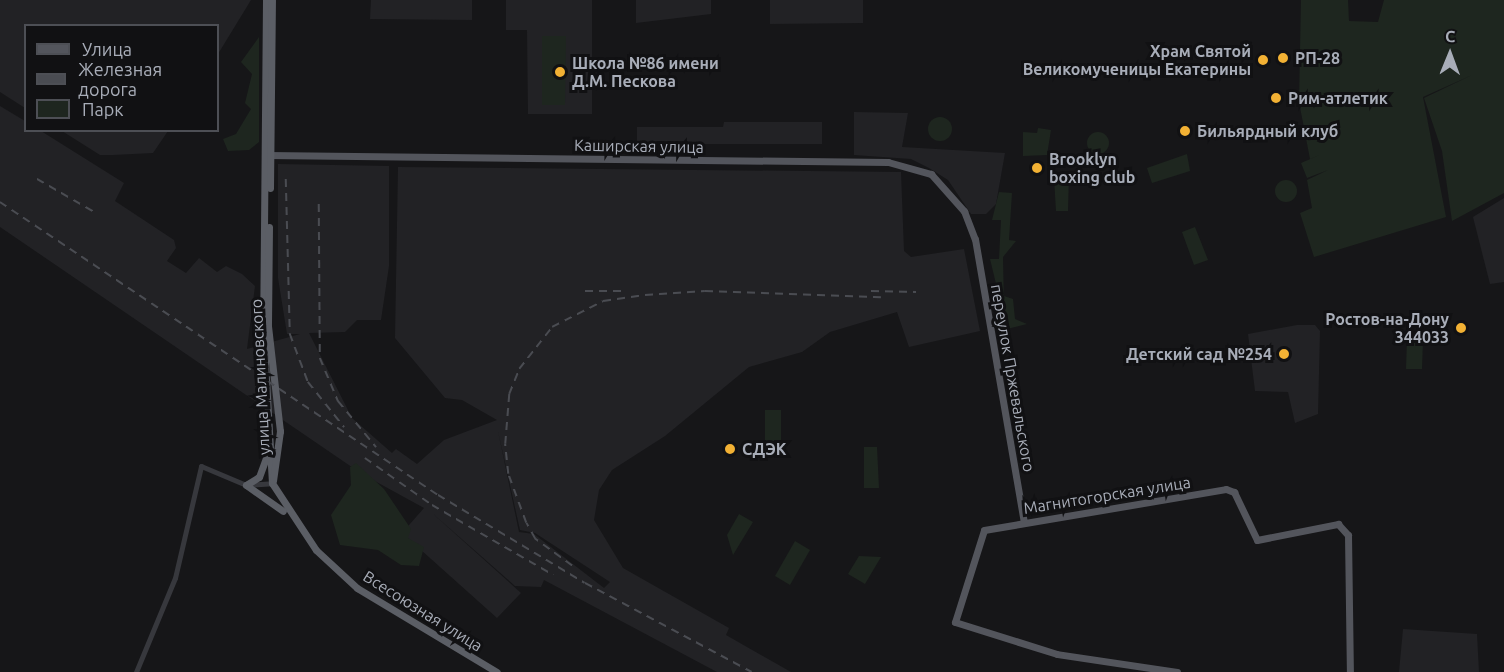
<!DOCTYPE html>
<html>
<head>
<meta charset="utf-8">
<style>
  body { margin:0 }
  #map { position:relative; width:1504px; height:672px; overflow:hidden; background:#161618; font-family:Ubuntu,sans-serif }
  div>[style] { position:absolute }
  .built>* { inset:0; background:#222225 }
  .green>* { inset:0; background:#1e261f }
  .round { border-radius:50% }
  .tertiary>* { height:5px; margin:-2.5px; padding:0 2.5px; transform-origin:2.5px; border-radius:2.5px; background:#37383d }
  .primary>* { height:7px; margin:-3.5px; padding:0 3.5px; transform-origin:3.5px; border-radius:3.5px; background:#53555c }
  .trunk>* { height:7px; margin:-3.5px; padding:0 3.5px; transform-origin:3.5px; border-radius:3.5px; background:#5b5e65 }
  .rail>* { height:1.5px; margin-top:-0.75px; transform-origin:0; background:repeating-linear-gradient(90deg,#4a4c52 0 8px,transparent 0 14px) }
  .dots>* { width:16px; height:16px; translate:-50% -50%; box-sizing:border-box; border:3px solid #111113; border-radius:50% }
  span { translate:-50% -50%; white-space:nowrap; text-align:center; line-height:1.15; -webkit-text-stroke:6px #111113; paint-order:stroke }
  .poi-label { font-size:16px; color:#a8adb8; font-weight:700 }
  .right { translate:-100% -50%; text-align:right }
  .left { translate:0 -50%; text-align:left }
  .street-label { font-size:16px; color:#a8adb8 }
  .legend { position:absolute; left:24px; top:24px; width:195px; height:108px; box-sizing:border-box; background:#111113; border:2px solid #4d4f55; margin:0; padding:8px 10px; list-style:none; font-size:18px; color:#a8adb8 }
  .legend li { display:flex; align-items:center; gap:12px; height:30px }
  .legend b { width:30px; border:2px solid #4d4f55 }
  .north { position:absolute; left:1420px; top:24px; width:60px; height:60px; -webkit-text-stroke:4px #111113; paint-order:stroke; rotate:1deg; font-size:16px; font-weight:700; line-height:24px; text-align:center; color:#a8adb8 }
  .north::after { content:''; display:block; margin:auto; width:21px; height:27px; background:#a8adb8; clip-path:polygon(50% 0,100% 100%,50% 72%,0 100%) }
</style>
</head>
<body>
<div id="map">
  <div class="built">
    <i style="clip-path:polygon(0 0,251px 0,218px 54px,218px 26px,26px 26px,25px 108px,0 92px)"></i>
    <i style="clip-path:polygon(371px 0,472px 0,472px 20px,370px 19px)"></i>
    <i style="clip-path:polygon(506px 0,592px 0,592px 114px,528px 114px,527px 30px,506px 30px)"></i>
    <i style="clip-path:polygon(636px 0,711px 0,711px 14px,636px 23px)"></i>
    <i style="clip-path:polygon(770px 0,863px 0,863px 23px,770px 24px)"></i>
    <i style="clip-path:polygon(evenodd,0 106px,25px 121px,26px 130px,41px 131px,124px 183px,115px 201px,174px 240px,176px 248px,167px 261px,186px 273px,199px 258px,217px 272px,226px 266px,242px 274px,255px 286px,247px 349px,300px 334px,287px 334px,278px 278px,278px 164px,389px 166px,389px 266px,381px 320px,357px 320px,345px 332px,309px 333px,352px 418px,392px 453px,396px 449px,417px 464px,444px 440px,497px 420px,462px 400px,445px 398px,395px 338px,398px 167px,901px 172px,904px 251px,911px 257px,964px 249px,980px 331px,909px 347px,897px 312px,830px 332px,802px 352px,749px 367px,665px 436px,612px 470px,599px 490px,594px 520px,623px 568px,729px 628px,726px 635px,791px 672px,717px 672px,544px 580px,541px 587px,515px 586px,431px 512px,521px 593px,497px 618px,402px 533px,424px 508px,362px 474px,0 227px,0 106px,498px 431px,520px 530px,535px 533px,610px 582px,604px 588px,534px 534px,519px 532px,498px 431px)"></i>
    <i style="clip-path:polygon(854px 112px,908px 113px,902px 147px,1005px 153px,996px 204px,986px 214px,971px 214px,948px 180px,929px 168px,911px 159px,854px 155px)"></i>
    <i style="clip-path:polygon(724px 122px,822px 122px,822px 144px,637px 144px,637px 127px,723px 127px)"></i>
    <i style="clip-path:polygon(62px 131px,168px 131px,153px 153px,113px 155px,100px 155px)"></i>
    <i style="clip-path:polygon(1504px 198px,1504px 282px,1490px 284px,1473px 217px)"></i>
    <i style="clip-path:polygon(1297px 325px,1315px 325px,1320px 331px,1318px 414px,1295px 423px,1288px 392px,1255px 391px,1248px 334px)"></i>
    <i style="clip-path:polygon(1403px 629px,1477px 634px,1479px 672px,1399px 672px)"></i>
  </div>
  <div class="green">
    <i style="clip-path:polygon(1301px 0,1348px 0,1349px 21px,1378px 22px,1384px 0,1504px 0,1504px 193px,1452px 221px,1442px 151px,1424px 98px,1472px 75px,1423px 97px,1446px 217px,1314px 257px,1300px 213px,1312px 208px,1307px 180px,1328px 170px,1307px 178px,1301px 163px,1322px 154px,1310px 159px,1299px 102px)"></i>
    <i style="clip-path:polygon(542px 36px,566px 36px,565px 105px,542px 105px)"></i>
    <i style="clip-path:polygon(259px 37px,259px 142px,249px 150px,228px 151px,223px 139px,236px 134px,251px 109px,245px 103px,252px 74px,241px 62px)"></i>
    <i class="round" style="left:928px;top:117px;width:24px;height:24px"></i>
    <i style="clip-path:polygon(1038px 128px,1051px 130px,1047px 155px,1023px 156px,1023px 132px,1037px 133px)"></i>
    <i class="round" style="left:1087px;top:132px;width:22px;height:22px"></i>
    <i style="clip-path:polygon(1187px 154px,1190px 171px,1152px 183px,1147px 168px)"></i>
    <i style="clip-path:polygon(1069px 174px,1068px 211px,1056px 211px,1054px 178px)"></i>
    <i class="round" style="left:1275px;top:180px;width:22px;height:22px"></i>
    <i style="clip-path:polygon(999px 192px,1012px 193px,1009px 240px,1016px 241px,1003px 257px,1004px 307px,1004px 296px,1013px 299px,1015px 319px,1027px 324px,1007px 329px,990px 259px,999px 259px,1001px 220px,992px 220px)"></i>
    <i style="clip-path:polygon(1195px 227px,1208px 260px,1194px 265px,1182px 232px)"></i>
    <i style="clip-path:polygon(1407px 339px,1423px 340px,1422px 369px,1406px 369px)"></i>
    <i style="clip-path:polygon(765px 410px,781px 410px,781px 443px,765px 442px)"></i>
    <i style="clip-path:polygon(864px 447px,877px 447px,879px 488px,864px 488px)"></i>
    <i style="clip-path:polygon(356px 463px,384px 489px,411px 529px,408px 538px,424px 547px,419px 566px,401px 565px,378px 550px,340px 545px,331px 515px,351px 485px,350px 467px)"></i>
    <i style="clip-path:polygon(739px 514px,753px 522px,733px 555px,727px 535px)"></i>
    <i style="clip-path:polygon(795px 541px,810px 550px,790px 585px,775px 576px)"></i>
    <i style="clip-path:polygon(859px 556px,881px 557px,865px 584px,848px 574px)"></i>
  </div>
  <div class="tertiary">
    <i style="left:136px;top:672px;width:102px;rotate:-67.5deg"></i>
    <i style="left:175px;top:578px;width:115px;rotate:-76.9deg"></i>
    <i style="left:201px;top:466px;width:49px;rotate:22.9deg"></i>
    <i style="left:246px;top:485px;width:26px;rotate:-4deg"></i>
  </div>
  <div class="primary">
    <i style="left:267px;top:155px;width:621px;rotate:0.65deg"></i>
    <i style="left:888px;top:162px;width:45px;rotate:15.6deg"></i>
    <i style="left:931px;top:174px;width:50px;rotate:48.3deg"></i>
    <i style="left:964px;top:211px;width:30px;rotate:69deg"></i>
    <i style="left:975px;top:239px;width:287px;rotate:80.2deg"></i>
    <i style="left:1177px;top:672px;width:121px;rotate:-171.5deg"></i>
    <i style="left:1057px;top:654px;width:107px;rotate:-162.6deg"></i>
    <i style="left:955px;top:622px;width:96px;rotate:-72.5deg"></i>
    <i style="left:984px;top:530px;width:245px;rotate:-9.6deg"></i>
    <i style="left:1226px;top:489px;width:9px;rotate:21deg"></i>
    <i style="left:1234px;top:492px;width:53px;rotate:64.4deg"></i>
    <i style="left:1257px;top:540px;width:83px;rotate:-11.2deg"></i>
    <i style="left:1338px;top:524px;width:15px;rotate:48deg"></i>
    <i style="left:1348px;top:535px;width:137px;rotate:89.2deg"></i>
  </div>
  <div class="trunk">
    <i style="left:266px;top:0;width:327px;rotate:90.5deg"></i>
    <i style="left:263px;top:327px;width:156px;rotate:86.7deg"></i>
    <i style="left:272px;top:483px;width:80px;rotate:56.7deg"></i>
    <i style="left:316px;top:550px;width:56px;rotate:42.8deg"></i>
    <i style="left:357px;top:588px;width:163px;rotate:31deg"></i>
    <i style="left:270px;top:188px;width:188px;rotate:-89.4deg"></i>
    <i style="left:269px;top:227px;width:99px;rotate:90.6deg"></i>
    <i style="left:268px;top:326px;width:106px;rotate:83.5deg"></i>
    <i style="left:280px;top:431px;width:50px;rotate:98deg"></i>
    <i style="left:246px;top:485px;width:45px;rotate:35.1deg"></i>
    <i style="left:246px;top:485px;width:15px;rotate:-32deg"></i>
    <i style="left:259px;top:477px;width:20px;rotate:-70deg"></i>
  </div>
  <div class="rail">
    <i style="left:37px;top:179px;width:68px;rotate:30deg"></i>
    <i style="left:286px;top:179px;width:155px;rotate:88.5deg"></i>
    <i style="left:290px;top:334px;width:51px;rotate:69.4deg"></i>
    <i style="left:308px;top:382px;width:58px;rotate:51.3deg"></i>
    <i style="left:0;top:202px;width:527px;rotate:33.78deg"></i>
    <i style="left:438px;top:495px;width:171px;rotate:30.9deg"></i>
    <i style="left:585px;top:583px;width:189px;rotate:28.1deg"></i>
    <i style="left:319px;top:204px;width:154px;rotate:89.6deg"></i>
    <i style="left:320px;top:358px;width:47px;rotate:67.3deg"></i>
    <i style="left:338px;top:401px;width:60px;rotate:50.4deg"></i>
    <i style="left:585px;top:291px;width:42px"></i>
    <i style="left:871px;top:291px;width:45px;rotate:1.3deg"></i>
    <i style="left:365px;top:458px;width:82px;rotate:35deg"></i>
    <i style="left:432px;top:505px;width:140px;rotate:30deg"></i>
    <i style="left:572px;top:566px;width:46px;rotate:-143.9deg"></i>
    <i style="left:535px;top:539px;width:18px;rotate:-119deg"></i>
    <i style="left:526px;top:523px;width:52px;rotate:-110.2deg"></i>
    <i style="left:508px;top:474px;width:30px;rotate:-96deg"></i>
    <i style="left:505px;top:444px;width:50px;rotate:-85.4deg"></i>
    <i style="left:509px;top:394px;width:27px;rotate:-68deg"></i>
    <i style="left:519px;top:369px;width:53px;rotate:-51.8deg"></i>
    <i style="left:552px;top:327px;width:57px;rotate:-27deg"></i>
    <i style="left:603px;top:301px;width:42px;rotate:-8.1deg"></i>
    <i style="left:645px;top:295px;width:60px;rotate:-3.8deg"></i>
    <i style="left:705px;top:291px;width:176px;rotate:2deg"></i>
  </div>
  <div class="dots">
    <i style="left:1283px;top:58px;background:#f2b134"></i>
    <i style="left:1263px;top:60px;background:#f2b134"></i>
    <i style="left:560px;top:72px;background:#f2b134"></i>
    <i style="left:1276px;top:98px;background:#f2b134"></i>
    <i style="left:1185px;top:131px;background:#f2b134"></i>
    <i style="left:1037px;top:168px;background:#f2b134"></i>
    <i style="left:1461px;top:328px;background:#f2b134"></i>
    <i style="left:1284px;top:354px;background:#f2b134"></i>
    <i style="left:730px;top:449px;background:#f2b134"></i>
  </div>
  <div class="poi-label">
    <span class="right" style="left:1251px;top:60px">Храм Святой<br>Великомученицы Екатерины</span>
    <span class="left" style="left:1295px;top:58px">РП-28</span>
    <span class="left" style="left:572px;top:72px">Школа №86 имени<br>Д.М. Пескова</span>
    <span class="left" style="left:1288px;top:98px">Рим-атлетик</span>
    <span class="left" style="left:1197px;top:131px">Бильярдный клуб</span>
    <span class="left" style="left:1049px;top:168px">Brooklyn<br>boxing club</span>
    <span class="right" style="left:1449px;top:328px">Ростов-на-Дону<br>344033</span>
    <span class="right" style="left:1272px;top:354px">Детский сад №254</span>
    <span class="left" style="left:742px;top:449px">СДЭК</span>
  </div>
  <div class="street-label">
    <span style="left:639px;top:146px;rotate:1deg">Каширская улица</span>
    <span style="left:260px;top:377px;rotate:-93deg">улица Малиновского</span>
    <span style="left:1013px;top:378px;rotate:80deg">переулок Пржевальского</span>
    <span style="left:1107px;top:495px;rotate:-9deg">Магнитогорская улица</span>
    <span style="left:423px;top:611px;rotate:32deg">Всесоюзная улица</span>
  </div>
  <ul class="legend">
  <li><b style="height:8px;background:#53555c"></b>Улица</li>
  <li><b style="height:8px;background:#4a4c52"></b>Железная дорога</li>
  <li><b style="height:16px;background:#1e261f"></b>Парк</li>
  </ul>
  <div class="north">С</div>
</div>
</body>
</html>
